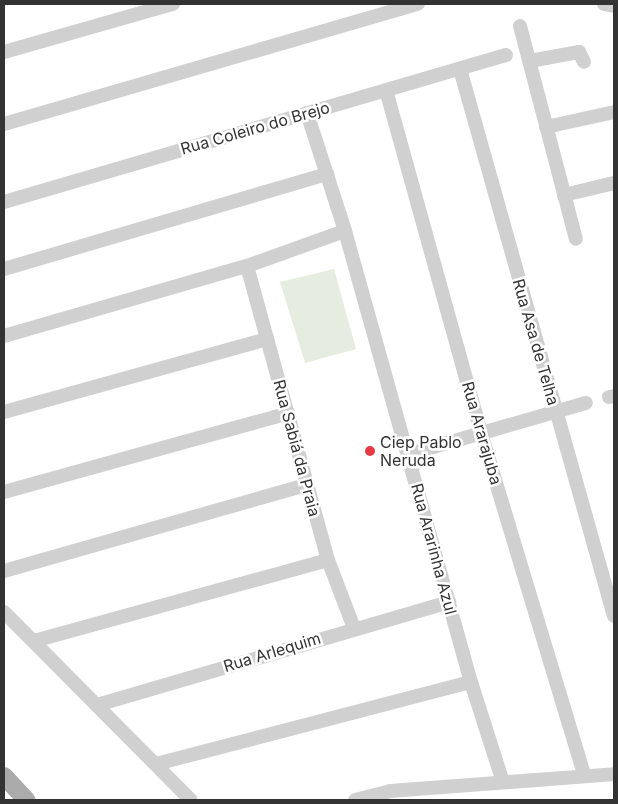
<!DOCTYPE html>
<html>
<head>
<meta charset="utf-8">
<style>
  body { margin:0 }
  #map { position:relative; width:618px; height:804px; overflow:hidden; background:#fff; font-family:Inter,sans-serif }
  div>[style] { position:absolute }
  .green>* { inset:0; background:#e6ecdf }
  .minor>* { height:14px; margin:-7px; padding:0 7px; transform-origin:7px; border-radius:7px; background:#d0d0d0 }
  .major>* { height:18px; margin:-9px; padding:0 9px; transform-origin:9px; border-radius:9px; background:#ababab }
  .dots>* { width:14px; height:14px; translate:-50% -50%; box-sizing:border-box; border:2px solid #fff; border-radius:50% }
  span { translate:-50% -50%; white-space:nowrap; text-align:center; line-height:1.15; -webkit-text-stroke:5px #fff; paint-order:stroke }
  .street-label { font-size:16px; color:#333 }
  .poi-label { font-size:16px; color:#333 }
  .left { translate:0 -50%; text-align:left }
  .frame { position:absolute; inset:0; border:5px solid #333; pointer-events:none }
</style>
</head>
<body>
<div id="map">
  <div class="green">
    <i style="clip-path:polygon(334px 269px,356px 349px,305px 363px,280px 282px)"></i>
  </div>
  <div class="minor">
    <i style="left:604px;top:4px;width:10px;rotate:11deg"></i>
    <i style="left:520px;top:26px;width:220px;rotate:75.3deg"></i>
    <i style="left:4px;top:52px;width:176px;rotate:-15.9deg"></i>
    <i style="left:530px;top:61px;width:50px;rotate:-10.4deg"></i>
    <i style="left:579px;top:52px;width:11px;rotate:63deg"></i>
    <i style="left:460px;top:69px;width:568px;rotate:74.28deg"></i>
    <i style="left:386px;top:90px;width:356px;rotate:74.5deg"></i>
    <i style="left:481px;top:433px;width:357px;rotate:73.2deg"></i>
    <i style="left:307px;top:113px;width:124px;rotate:72.1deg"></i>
    <i style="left:345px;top:231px;width:468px;rotate:74.4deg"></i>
    <i style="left:471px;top:682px;width:105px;rotate:72.3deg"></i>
    <i style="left:4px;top:124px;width:431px;rotate:-16.2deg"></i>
    <i style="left:546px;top:127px;width:70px;rotate:-12.4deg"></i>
    <i style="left:564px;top:195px;width:51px;rotate:-13.5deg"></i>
    <i style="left:4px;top:202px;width:523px;rotate:-16.32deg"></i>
    <i style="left:247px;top:266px;width:305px;rotate:74.6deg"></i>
    <i style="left:328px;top:560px;width:73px;rotate:69.1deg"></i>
    <i style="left:4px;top:269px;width:337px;rotate:-16.4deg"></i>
    <i style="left:4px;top:336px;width:253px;rotate:-16.1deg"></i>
    <i style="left:247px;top:266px;width:104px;rotate:-19.7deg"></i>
    <i style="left:609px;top:397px;width:5px;rotate:-11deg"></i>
    <i style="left:4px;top:412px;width:273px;rotate:-15.5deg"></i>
    <i style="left:409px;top:454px;width:184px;rotate:-16.1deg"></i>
    <i style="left:4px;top:492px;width:295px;rotate:-15.5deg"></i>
    <i style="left:4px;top:571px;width:314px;rotate:-15.9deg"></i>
    <i style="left:4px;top:612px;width:265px;rotate:45.2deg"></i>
    <i style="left:34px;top:641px;width:305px;rotate:-15.4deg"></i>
    <i style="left:97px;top:705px;width:367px;rotate:-16.3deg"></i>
    <i style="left:156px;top:764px;width:325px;rotate:-14.6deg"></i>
    <i style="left:355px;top:800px;width:36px;rotate:-14deg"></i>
    <i style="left:390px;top:791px;width:225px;rotate:-4.3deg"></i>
  </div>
  <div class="major">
    <i style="left:4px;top:776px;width:33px;rotate:47deg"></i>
  </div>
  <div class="dots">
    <i style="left:370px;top:451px;background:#e63946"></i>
  </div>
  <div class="street-label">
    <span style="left:255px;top:128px;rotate:-16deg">Rua Coleiro do Brejo</span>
    <span style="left:536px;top:342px;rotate:74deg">Rua Asa de Telha</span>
    <span style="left:482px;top:433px;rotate:74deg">Rua Ararajuba</span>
    <span style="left:297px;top:448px;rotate:75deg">Rua Sabiá da Praia</span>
    <span style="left:434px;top:549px;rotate:75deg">Rua Ararinha Azul</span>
    <span style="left:272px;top:652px;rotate:-17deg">Rua Arlequim</span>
  </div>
  <div class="poi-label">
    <span class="left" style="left:380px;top:451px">Ciep Pablo<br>Neruda</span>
  </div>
  <div class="frame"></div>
</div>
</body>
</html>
